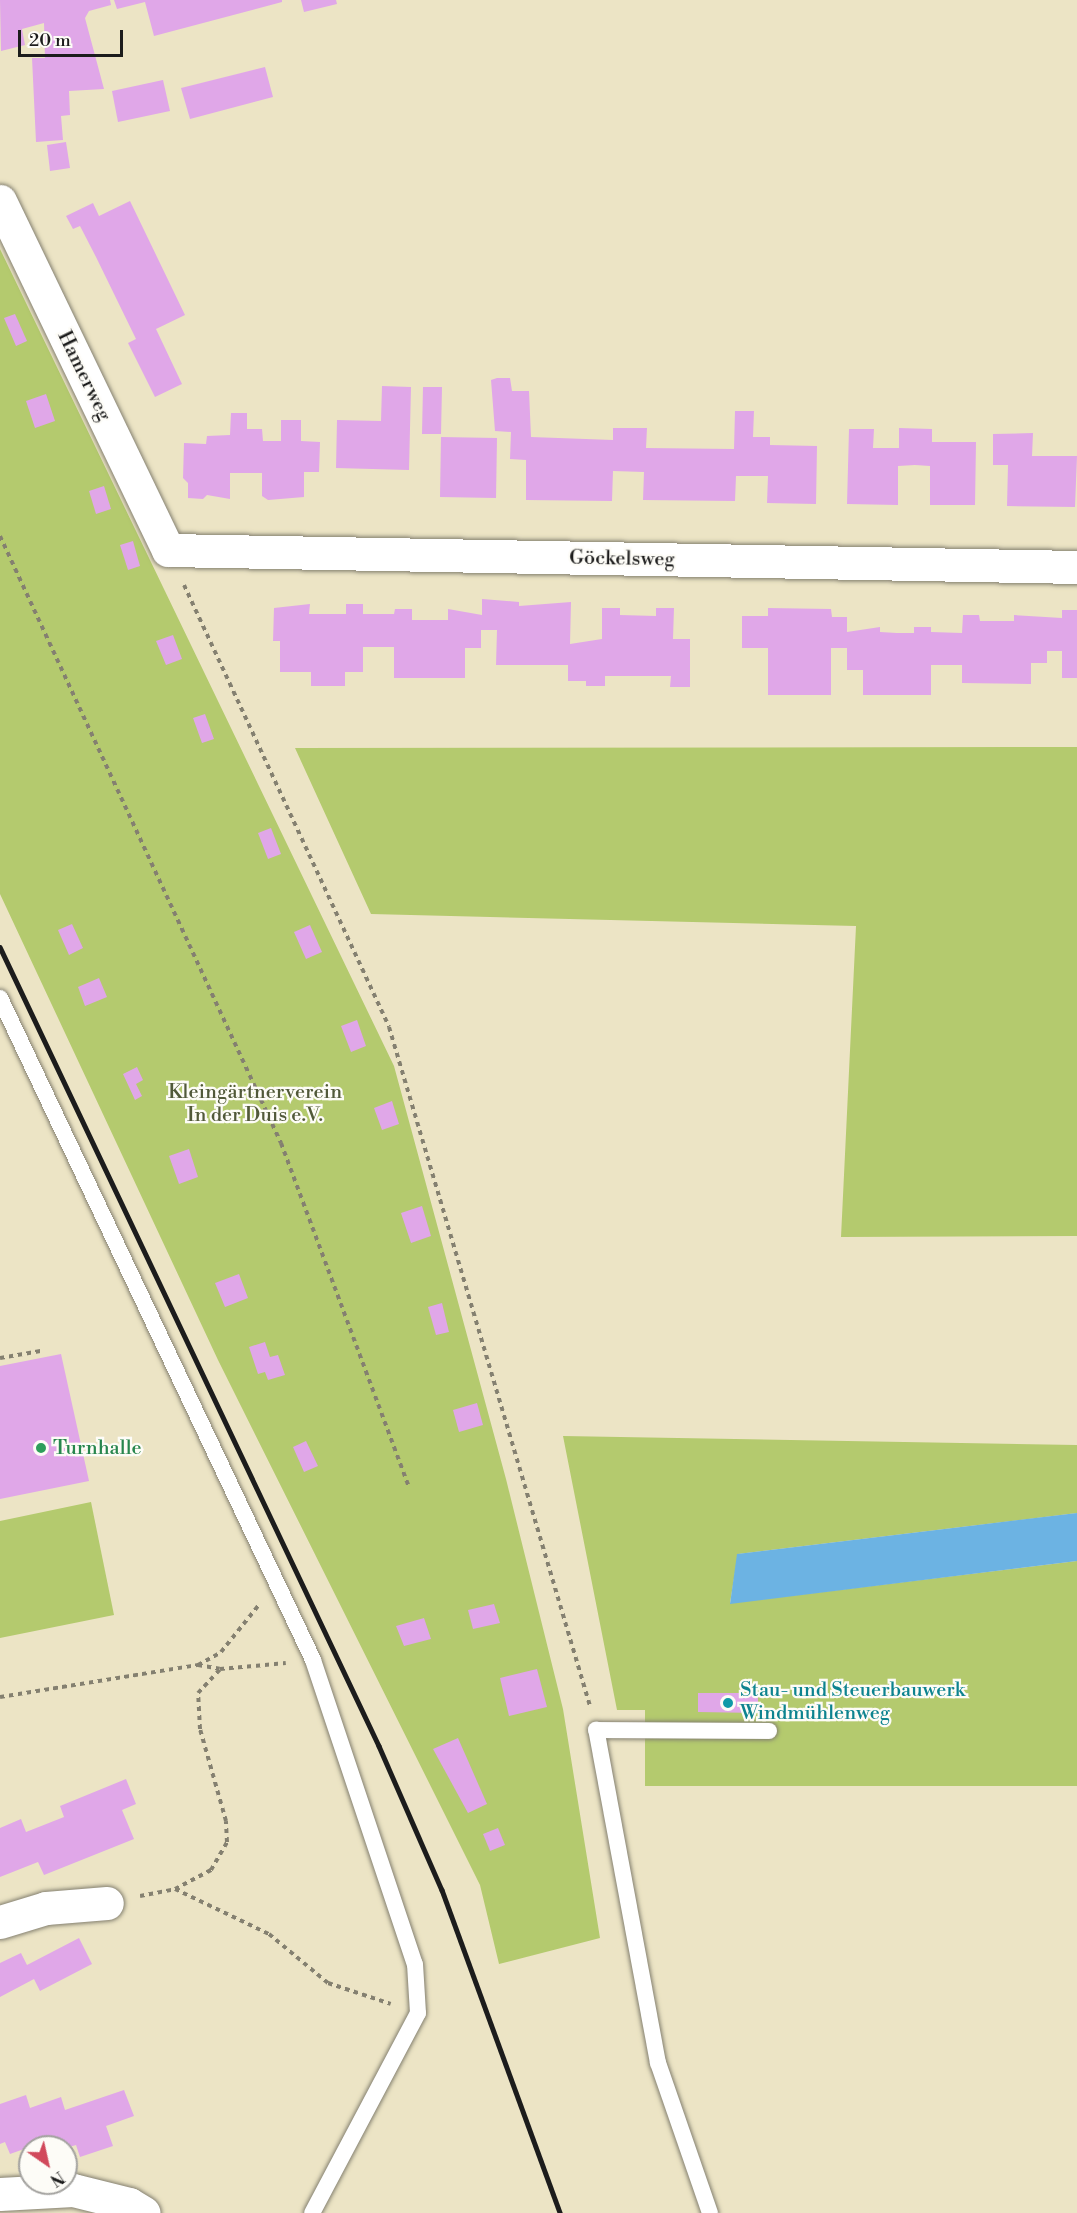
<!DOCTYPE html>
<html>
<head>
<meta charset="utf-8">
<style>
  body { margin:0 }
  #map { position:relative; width:1077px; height:2213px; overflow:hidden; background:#ece4c5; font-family:"Libre Bodoni",serif }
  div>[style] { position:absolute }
  .green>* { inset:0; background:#b4ca6e }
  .water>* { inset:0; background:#6cb3e3 }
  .building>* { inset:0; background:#e0a7e8 }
  .path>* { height:4px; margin-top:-2px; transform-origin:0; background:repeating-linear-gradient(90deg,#848070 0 4.5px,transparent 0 9px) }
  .roads { filter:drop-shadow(0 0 2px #848070) drop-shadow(0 0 2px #848070) }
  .lane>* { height:16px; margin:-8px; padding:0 8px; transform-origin:8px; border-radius:8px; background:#fff }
  .street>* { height:33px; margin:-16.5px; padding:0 16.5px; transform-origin:16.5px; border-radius:16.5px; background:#fff }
  .rail>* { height:4.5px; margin:-2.25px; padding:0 2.25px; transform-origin:2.25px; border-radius:2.25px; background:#1c1c1c }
  .dots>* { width:16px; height:16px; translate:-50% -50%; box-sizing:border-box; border:3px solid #fdfcf7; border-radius:50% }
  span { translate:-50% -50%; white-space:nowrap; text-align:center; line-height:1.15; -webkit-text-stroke:4.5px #fdfcf7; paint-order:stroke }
  .street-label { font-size:20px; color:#1c1c1c }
  .park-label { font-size:20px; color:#515939 }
  .leisure-label { font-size:20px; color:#27864d }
  .left { translate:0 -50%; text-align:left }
  .culture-label { font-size:20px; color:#0d838f }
  .north { position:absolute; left:18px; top:2135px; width:60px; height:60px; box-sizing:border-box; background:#fdfcf7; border:2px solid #a3a29f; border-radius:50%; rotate:146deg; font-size:16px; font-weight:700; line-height:24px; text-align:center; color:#1c1c1c }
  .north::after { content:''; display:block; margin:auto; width:21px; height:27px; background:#d1495b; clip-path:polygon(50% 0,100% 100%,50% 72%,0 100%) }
  .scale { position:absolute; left:18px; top:30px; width:105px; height:27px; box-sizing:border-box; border:3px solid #1c1c1c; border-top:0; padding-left:8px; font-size:18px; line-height:21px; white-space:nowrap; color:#1c1c1c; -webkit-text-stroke:4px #fdfcf7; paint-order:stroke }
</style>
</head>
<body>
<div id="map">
  <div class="green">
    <i style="clip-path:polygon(0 249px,394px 1066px,506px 1479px,563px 1709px,600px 1938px,499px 1964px,480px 1885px,218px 1360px,0 894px)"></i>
    <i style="clip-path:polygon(1077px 747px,1077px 1236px,841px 1237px,856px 926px,371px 914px,295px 748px)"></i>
    <i style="clip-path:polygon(563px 1436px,1077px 1445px,1077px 1513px,738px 1554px,730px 1603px,1077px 1561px,1077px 1786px,645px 1786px,645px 1710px,617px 1710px)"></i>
    <i style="clip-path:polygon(91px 1502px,114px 1615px,0 1638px,0 1521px)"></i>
  </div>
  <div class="water">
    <i style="clip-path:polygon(1077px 1513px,1077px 1561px,730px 1604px,737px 1554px)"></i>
  </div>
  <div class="building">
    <i style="clip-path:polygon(0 0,110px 0,111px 5px,89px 11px,85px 18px,104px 89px,69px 91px,70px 115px,61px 116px,63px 140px,36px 142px,32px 58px,45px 58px,44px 23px,22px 29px,25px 45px,1px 51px)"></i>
    <i style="clip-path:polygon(114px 0,282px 0,282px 2px,154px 36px,145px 2px,117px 9px)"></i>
    <i style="clip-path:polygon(301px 0,336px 0,337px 4px,304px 12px)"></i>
    <i style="clip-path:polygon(265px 67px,273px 97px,190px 119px,181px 88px)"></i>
    <i style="clip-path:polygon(163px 80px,170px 111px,118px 122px,112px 91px)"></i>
    <i style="clip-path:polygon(66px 142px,70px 168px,50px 171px,47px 145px)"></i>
    <i style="clip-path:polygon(130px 201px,185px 315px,156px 329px,182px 384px,155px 397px,128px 343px,136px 339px,96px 257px,80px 226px,73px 229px,66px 216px,93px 203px,99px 216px)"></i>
    <i style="clip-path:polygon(15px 314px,27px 341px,16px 346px,4px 318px)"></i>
    <i style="clip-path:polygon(497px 378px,510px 378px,512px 391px,529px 391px,531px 437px,613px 440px,613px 428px,647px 428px,646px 448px,734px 449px,735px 411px,754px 411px,753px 437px,770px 437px,770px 445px,817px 446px,816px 504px,767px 503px,768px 476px,736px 476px,735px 501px,643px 500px,644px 472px,613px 471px,612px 501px,526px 500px,526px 460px,510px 459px,511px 432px,495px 431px,491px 380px)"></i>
    <i style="clip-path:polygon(382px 386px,411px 387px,409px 470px,336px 468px,337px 420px,381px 421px)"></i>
    <i style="clip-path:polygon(423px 387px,442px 387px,441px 434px,422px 434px)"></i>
    <i style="clip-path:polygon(46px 394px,55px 421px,35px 428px,26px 401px)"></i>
    <i style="clip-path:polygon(231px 413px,247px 413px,247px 429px,262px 429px,263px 441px,281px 441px,281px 420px,301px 420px,301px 441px,320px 442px,319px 472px,304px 472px,304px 497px,268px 500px,262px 496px,262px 473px,230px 473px,230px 499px,207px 495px,203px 499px,188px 498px,188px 483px,183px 478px,184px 443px,206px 444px,207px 436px,230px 435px)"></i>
    <i style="clip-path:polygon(899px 428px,932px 429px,932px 442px,976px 442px,975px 505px,930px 505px,930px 466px,915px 465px,898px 466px,898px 505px,847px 504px,849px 429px,874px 429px,873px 448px,899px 448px)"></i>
    <i style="clip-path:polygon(1033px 433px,1032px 456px,1077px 456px,1075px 507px,1007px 506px,1008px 465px,993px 465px,993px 434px)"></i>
    <i style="clip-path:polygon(441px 437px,497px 438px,496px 498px,440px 497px)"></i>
    <i style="clip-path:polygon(104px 486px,111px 509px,96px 514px,89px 491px)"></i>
    <i style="clip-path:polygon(133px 541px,140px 566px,128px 570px,120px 545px)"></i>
    <i style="clip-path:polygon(482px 599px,519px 602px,519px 606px,571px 602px,570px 644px,602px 639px,602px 608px,620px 608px,620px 615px,656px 616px,656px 608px,674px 608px,673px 639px,690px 639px,690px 687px,670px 687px,671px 676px,605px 676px,605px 686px,586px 686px,586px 681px,568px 681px,568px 665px,496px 665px,497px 630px,481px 630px,481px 648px,465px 648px,465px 678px,394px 678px,394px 647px,363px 647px,363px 672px,345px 672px,345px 686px,311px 686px,311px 672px,280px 672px,280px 641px,273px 641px,274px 608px,310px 604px,309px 614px,346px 614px,346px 604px,363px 604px,363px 614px,394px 614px,395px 609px,412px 609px,412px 620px,448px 620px,448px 609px,482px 615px)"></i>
    <i style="clip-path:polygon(768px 608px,831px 609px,832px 617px,847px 617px,847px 632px,880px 627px,880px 632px,897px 633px,914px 633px,914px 627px,931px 627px,931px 632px,962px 633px,963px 615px,979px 615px,980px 621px,1014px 621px,1014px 615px,1062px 618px,1062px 610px,1077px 610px,1077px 678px,1062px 678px,1062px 651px,1047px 651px,1047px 663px,1031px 663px,1031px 684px,962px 683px,962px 665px,931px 665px,931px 695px,863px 695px,863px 670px,847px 670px,847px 648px,831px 648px,831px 695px,768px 695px,768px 648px,742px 648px,742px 616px,768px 616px)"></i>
    <i style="clip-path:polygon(173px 635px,182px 659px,166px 665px,156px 641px)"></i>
    <i style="clip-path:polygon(205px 714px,214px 739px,202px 743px,193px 718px)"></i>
    <i style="clip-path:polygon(271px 828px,281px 854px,268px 859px,258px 833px)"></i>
    <i style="clip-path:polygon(72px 924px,83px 948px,69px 955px,58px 930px)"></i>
    <i style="clip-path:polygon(310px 925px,322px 952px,306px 959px,294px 932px)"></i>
    <i style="clip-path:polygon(99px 978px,107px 997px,85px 1006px,78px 987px)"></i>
    <i style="clip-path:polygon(357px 1020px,366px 1046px,351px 1052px,341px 1026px)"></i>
    <i style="clip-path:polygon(137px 1067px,143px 1080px,136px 1084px,142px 1096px,135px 1100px,123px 1074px)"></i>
    <i style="clip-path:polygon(392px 1101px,399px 1124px,382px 1130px,374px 1108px)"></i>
    <i style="clip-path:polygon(189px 1149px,198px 1177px,179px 1184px,169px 1156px)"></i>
    <i style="clip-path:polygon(422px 1206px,431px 1236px,411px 1243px,401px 1213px)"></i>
    <i style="clip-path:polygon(239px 1274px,248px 1298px,225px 1307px,215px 1283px)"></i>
    <i style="clip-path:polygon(442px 1303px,449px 1332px,436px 1335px,428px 1307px)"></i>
    <i style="clip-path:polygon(265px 1342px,270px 1357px,278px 1355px,285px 1375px,268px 1380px,265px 1372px,258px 1374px,249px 1347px)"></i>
    <i style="clip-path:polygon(61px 1354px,89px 1481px,0 1499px,0 1366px)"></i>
    <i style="clip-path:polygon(477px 1403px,483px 1425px,459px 1432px,453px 1410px)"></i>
    <i style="clip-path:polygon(306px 1441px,318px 1466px,304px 1472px,293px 1447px)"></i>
    <i style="clip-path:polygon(494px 1604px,500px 1623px,473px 1629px,468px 1610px)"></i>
    <i style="clip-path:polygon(424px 1618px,431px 1639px,404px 1646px,396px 1626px)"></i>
    <i style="clip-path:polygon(537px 1669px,547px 1707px,509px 1716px,500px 1678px)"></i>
    <i style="clip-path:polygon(698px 1693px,758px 1693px,758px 1713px,698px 1712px)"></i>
    <i style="clip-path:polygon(458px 1738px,487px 1804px,468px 1813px,433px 1749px)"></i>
    <i style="clip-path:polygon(126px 1779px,136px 1804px,122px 1810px,134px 1839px,44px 1875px,38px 1862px,0 1877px,0 1828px,21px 1819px,26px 1832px,64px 1817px,60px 1806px)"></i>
    <i style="clip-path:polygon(498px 1828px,505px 1845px,490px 1851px,483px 1834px)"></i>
    <i style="clip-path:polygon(79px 1938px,92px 1964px,40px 1991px,34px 1979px,0 1997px,0 1963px,21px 1953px,27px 1965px)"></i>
    <i style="clip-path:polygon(124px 2090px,134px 2116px,106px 2126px,113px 2146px,80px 2157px,76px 2145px,66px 2148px,42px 2147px,41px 2143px,10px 2154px,5px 2142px,0 2144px,0 2104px,26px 2095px,30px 2108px,61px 2097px,65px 2110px)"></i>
  </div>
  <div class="path">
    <i style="left:0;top:536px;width:669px;rotate:65.16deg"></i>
    <i style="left:281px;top:1143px;width:365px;rotate:69.6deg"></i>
    <i style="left:184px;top:585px;width:487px;rotate:65.1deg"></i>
    <i style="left:389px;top:1027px;width:708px;rotate:73.51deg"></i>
    <i style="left:0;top:1358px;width:41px;rotate:-9.9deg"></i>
    <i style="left:198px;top:1665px;width:26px;rotate:-29deg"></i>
    <i style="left:221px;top:1652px;width:59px;rotate:-51.2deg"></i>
    <i style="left:0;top:1697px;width:201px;rotate:-9.2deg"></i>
    <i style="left:198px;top:1665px;width:22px;rotate:10deg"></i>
    <i style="left:220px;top:1669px;width:66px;rotate:-5.2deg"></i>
    <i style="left:175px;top:1889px;width:41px;rotate:-27.8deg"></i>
    <i style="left:211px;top:1870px;width:32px;rotate:-60deg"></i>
    <i style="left:227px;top:1842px;width:21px;rotate:-93deg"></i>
    <i style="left:226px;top:1821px;width:96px;rotate:-105.8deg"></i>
    <i style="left:200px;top:1729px;width:36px;rotate:-93deg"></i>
    <i style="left:198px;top:1693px;width:33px;rotate:-47deg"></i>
    <i style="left:140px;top:1896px;width:36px;rotate:-11deg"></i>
    <i style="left:175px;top:1889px;width:104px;rotate:25.6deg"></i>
    <i style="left:269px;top:1934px;width:77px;rotate:39.7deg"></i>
    <i style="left:328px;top:1983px;width:66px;rotate:18.4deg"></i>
  </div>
  <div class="roads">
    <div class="lane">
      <i style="left:0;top:998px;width:732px;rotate:64.69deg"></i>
      <i style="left:313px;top:1660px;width:321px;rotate:71.5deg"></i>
      <i style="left:415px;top:1964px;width:49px;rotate:86.5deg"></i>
      <i style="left:418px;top:2013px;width:226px;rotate:117.9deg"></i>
      <i style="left:710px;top:2213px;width:159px;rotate:-109.1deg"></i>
      <i style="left:658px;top:2063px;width:339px;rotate:-100.5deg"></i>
      <i style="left:596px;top:1730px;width:173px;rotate:0.3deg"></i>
    </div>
    <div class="street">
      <i style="left:0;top:201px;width:387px;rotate:64.3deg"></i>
      <i style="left:168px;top:550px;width:909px;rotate:1.07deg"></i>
      <i style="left:0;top:1922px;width:48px;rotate:-16.9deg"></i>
      <i style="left:46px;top:1908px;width:61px;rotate:-4.7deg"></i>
      <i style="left:0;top:2194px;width:73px;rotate:-3.1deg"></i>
      <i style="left:73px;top:2190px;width:58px;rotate:14deg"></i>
      <i style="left:129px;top:2204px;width:17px;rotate:31deg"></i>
    </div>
  </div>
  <div class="rail">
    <i style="left:0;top:947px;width:884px;rotate:64.62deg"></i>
    <i style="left:379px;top:1746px;width:157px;rotate:66.4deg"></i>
    <i style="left:442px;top:1890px;width:344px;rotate:69.9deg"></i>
  </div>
  <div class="dots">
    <i style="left:41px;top:1448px;background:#2e9e5b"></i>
    <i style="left:728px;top:1703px;background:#0f9aa8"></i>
  </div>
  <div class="street-label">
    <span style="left:84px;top:376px;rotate:64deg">Hamerweg</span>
    <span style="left:622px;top:559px;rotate:1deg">Göckelsweg</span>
  </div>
  <div class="park-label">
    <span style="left:255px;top:1104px">Kleingärtnerverein<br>In der Duis e.V.</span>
  </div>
  <div class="leisure-label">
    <span class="left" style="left:53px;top:1448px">Turnhalle</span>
  </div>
  <div class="culture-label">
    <span class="left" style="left:740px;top:1702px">Stau- und Steuerbauwerk<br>Windmühlenweg</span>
  </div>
  <div class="north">N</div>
  <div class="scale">20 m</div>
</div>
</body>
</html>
